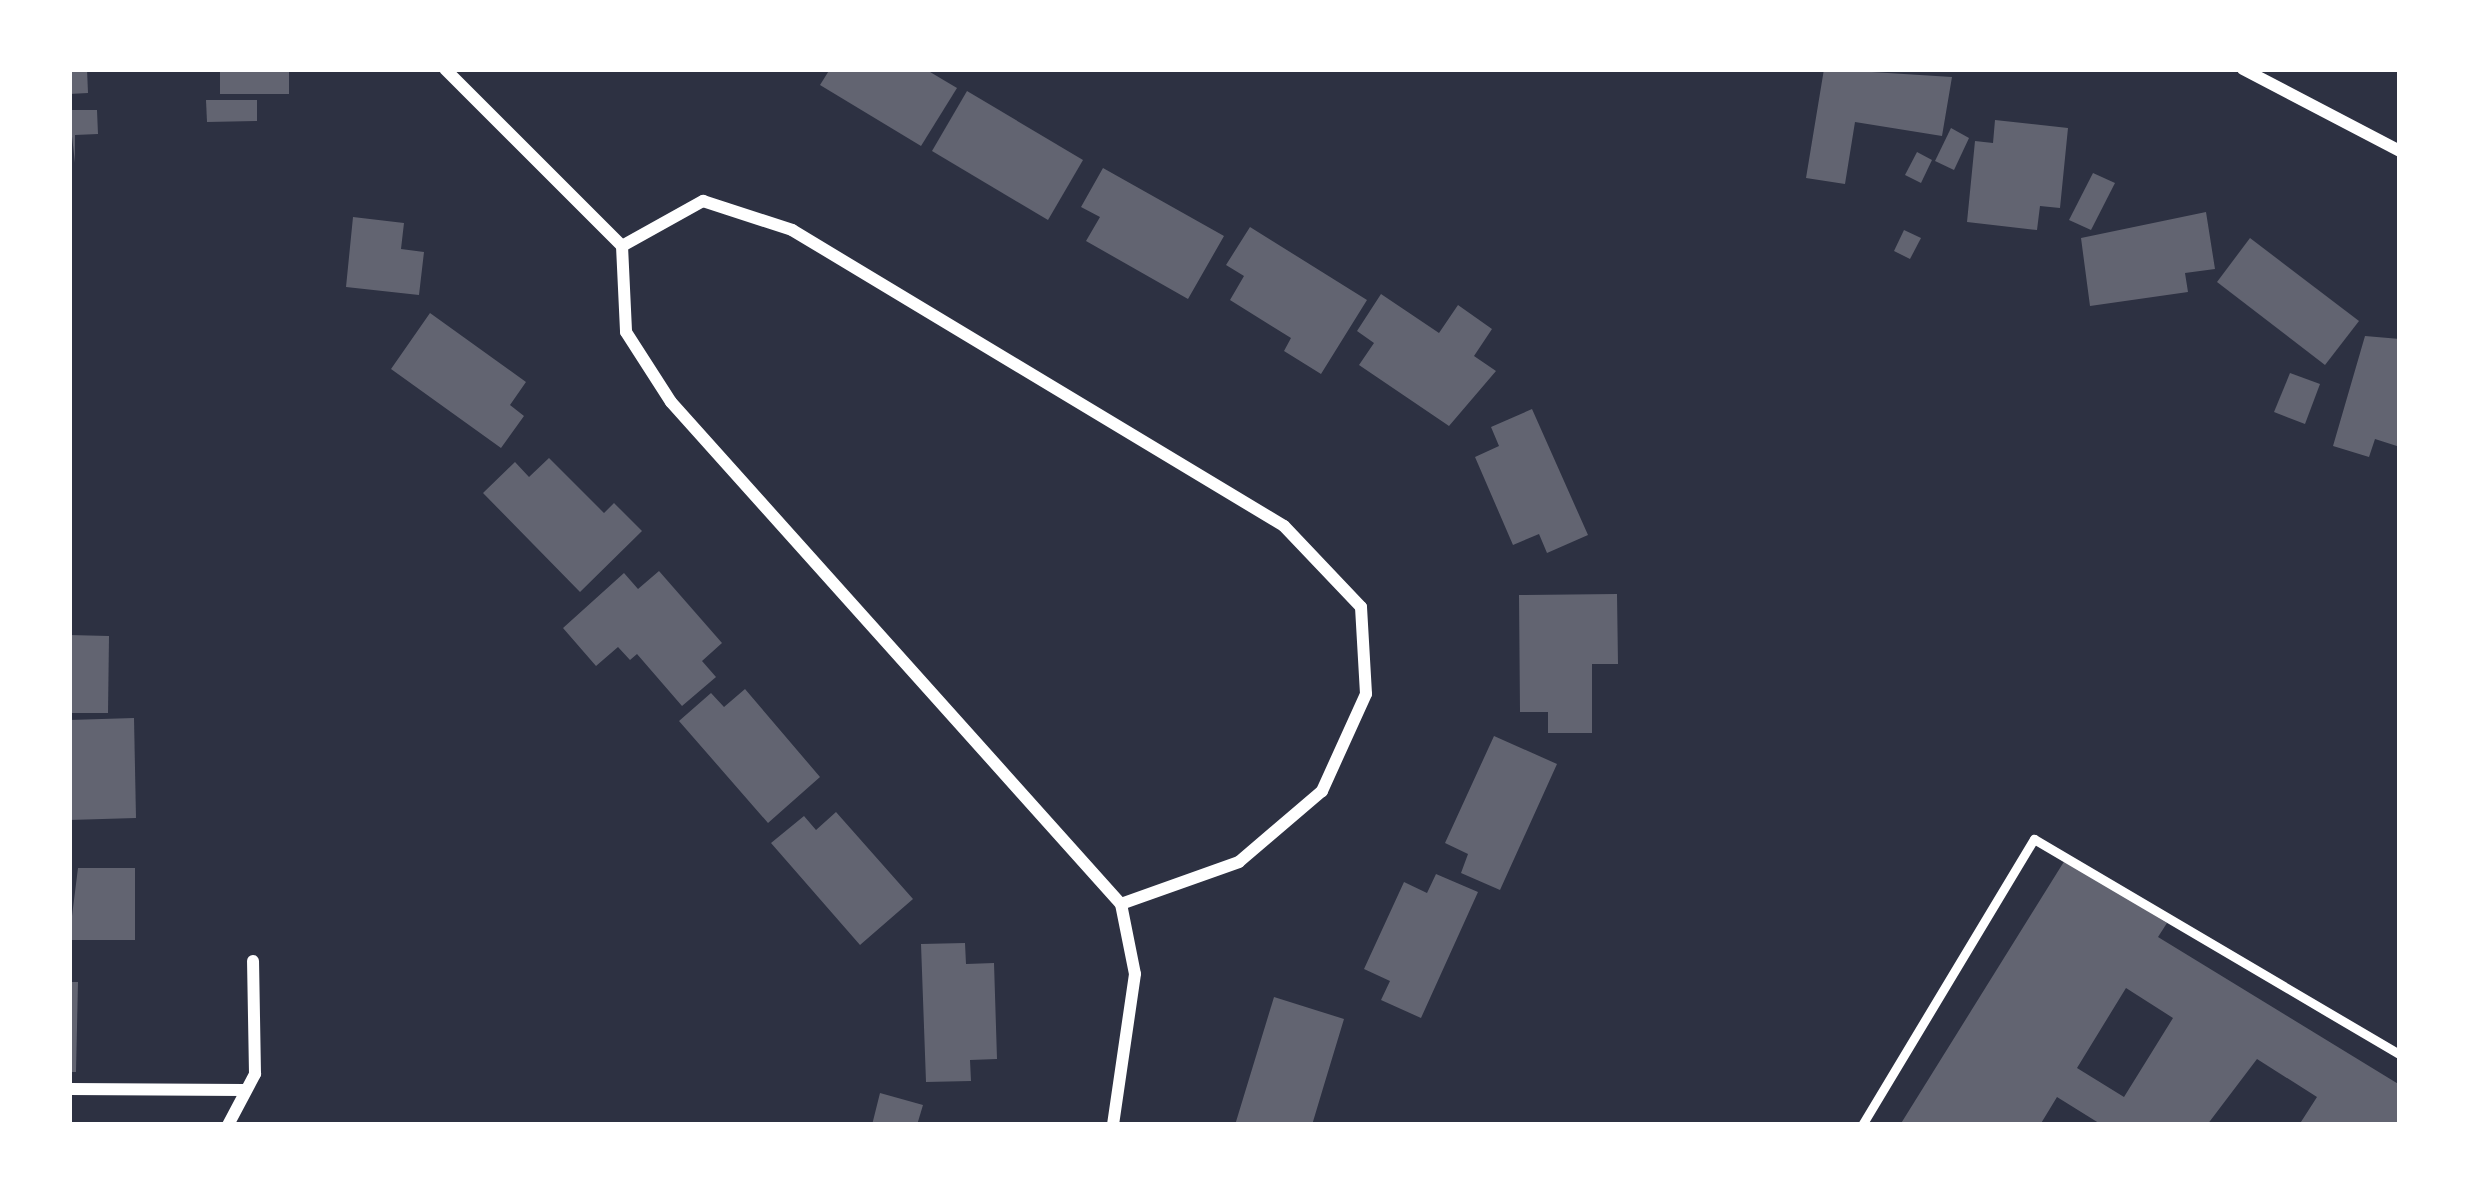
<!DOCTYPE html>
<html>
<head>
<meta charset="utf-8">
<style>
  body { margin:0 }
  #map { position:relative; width:2469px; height:1194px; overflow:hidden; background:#2d3142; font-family:"Fira Sans",sans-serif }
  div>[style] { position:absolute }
  .building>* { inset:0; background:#626471 }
  .service>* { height:9px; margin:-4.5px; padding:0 4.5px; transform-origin:4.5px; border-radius:4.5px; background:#fff }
  .minor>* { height:12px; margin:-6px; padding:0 6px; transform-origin:6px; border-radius:6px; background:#fff }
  span { translate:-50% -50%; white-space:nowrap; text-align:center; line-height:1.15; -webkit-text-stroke:12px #fff; paint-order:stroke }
  .frame { position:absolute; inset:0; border:72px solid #fff; pointer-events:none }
</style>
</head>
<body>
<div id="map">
  <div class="building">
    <i style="clip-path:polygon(69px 69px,87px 69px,88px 93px,69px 94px)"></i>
    <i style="clip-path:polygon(220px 69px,289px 69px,289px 94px,220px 94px)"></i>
    <i style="clip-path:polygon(830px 69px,925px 69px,957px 88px,921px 146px,820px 85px)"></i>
    <i style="clip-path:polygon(1824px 69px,1952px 77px,1942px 136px,1855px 122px,1845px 184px,1806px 178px)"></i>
    <i style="clip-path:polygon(967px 91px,1083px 160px,1048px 220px,932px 151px)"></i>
    <i style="clip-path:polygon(206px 100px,257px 100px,257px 121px,207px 122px)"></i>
    <i style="clip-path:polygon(69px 110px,97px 110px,98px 134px,75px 135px,75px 163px)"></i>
    <i style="clip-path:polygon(1995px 120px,2068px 128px,2060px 208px,2040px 206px,2037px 230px,1967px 222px,1975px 141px,1993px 143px)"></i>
    <i style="clip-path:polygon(1951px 128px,1969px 138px,1954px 170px,1935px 161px)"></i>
    <i style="clip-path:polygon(1917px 152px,1932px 160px,1921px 183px,1905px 175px)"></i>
    <i style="clip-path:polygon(1103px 168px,1224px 236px,1188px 299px,1086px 241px,1100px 217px,1081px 207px)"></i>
    <i style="clip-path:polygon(2093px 173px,2115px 183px,2091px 230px,2069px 220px)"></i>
    <i style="clip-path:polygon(2206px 212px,2215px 269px,2185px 273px,2188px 292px,2090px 306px,2081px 238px)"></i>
    <i style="clip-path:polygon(353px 217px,404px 223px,401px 249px,424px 252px,419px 295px,346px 287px)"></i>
    <i style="clip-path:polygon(1250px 227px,1367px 300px,1321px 374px,1284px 351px,1291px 338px,1230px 300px,1244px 276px,1226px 265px)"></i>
    <i style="clip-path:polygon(1904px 230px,1921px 238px,1910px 259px,1894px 251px)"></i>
    <i style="clip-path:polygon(2250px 238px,2359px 321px,2325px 365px,2217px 282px)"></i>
    <i style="clip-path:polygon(1381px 294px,1439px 333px,1458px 305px,1492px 329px,1474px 356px,1496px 371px,1449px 426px,1359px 365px,1374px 343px,1357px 331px)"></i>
    <i style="clip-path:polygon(430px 313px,526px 382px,510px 405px,524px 416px,501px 448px,391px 369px)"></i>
    <i style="clip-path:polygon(2365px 336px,2400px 339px,2400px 447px,2375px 439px,2369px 457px,2333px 446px)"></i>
    <i style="clip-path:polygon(2290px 373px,2320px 384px,2305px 424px,2274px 412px)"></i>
    <i style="clip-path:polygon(1532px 409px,1588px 535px,1547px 553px,1539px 534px,1513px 545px,1475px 457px,1499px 446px,1491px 427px)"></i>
    <i style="clip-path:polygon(549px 458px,604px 513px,614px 503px,642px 531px,580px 592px,483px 493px,515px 462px,529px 477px)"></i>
    <i style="clip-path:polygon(659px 571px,722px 643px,702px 661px,716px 677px,682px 706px,637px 654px,630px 660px,618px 647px,596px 666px,563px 628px,624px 573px,638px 589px)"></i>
    <i style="clip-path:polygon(1617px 594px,1618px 664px,1592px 664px,1592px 733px,1548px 733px,1548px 712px,1520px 712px,1519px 595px)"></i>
    <i style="clip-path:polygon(69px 635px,109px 636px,108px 713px,69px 713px)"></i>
    <i style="clip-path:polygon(745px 689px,820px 777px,768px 823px,679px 721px,711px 693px,724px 707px)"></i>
    <i style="clip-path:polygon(134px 718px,136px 818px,69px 820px,69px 720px)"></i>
    <i style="clip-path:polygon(1494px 736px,1557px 764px,1500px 890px,1461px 873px,1468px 854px,1445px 843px)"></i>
    <i style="clip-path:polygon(836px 812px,913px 899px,860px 945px,771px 843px,804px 816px,816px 830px)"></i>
    <i style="clip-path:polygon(evenodd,2065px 860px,2167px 923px,2158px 937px,2400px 1085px,2400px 1125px,2299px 1125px,2317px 1097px,2257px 1059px,2207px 1125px,2102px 1125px,2057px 1097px,2040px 1125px,1900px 1125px,2065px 860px,2126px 988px,2173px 1018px,2124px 1097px,2077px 1068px,2126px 988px)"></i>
    <i style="clip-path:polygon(78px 868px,135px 868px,135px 940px,69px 940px)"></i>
    <i style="clip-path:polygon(1436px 874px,1478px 892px,1421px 1018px,1381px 1000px,1390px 981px,1364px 969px,1404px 882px,1427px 893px)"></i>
    <i style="clip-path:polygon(965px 943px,966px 964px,994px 963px,997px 1059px,970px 1060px,971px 1081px,926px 1082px,921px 944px)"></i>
    <i style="clip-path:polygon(69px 982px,78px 982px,76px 1072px,69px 1072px)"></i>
    <i style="clip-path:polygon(1274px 997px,1344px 1019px,1324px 1085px,1312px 1125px,1235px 1125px)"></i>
    <i style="clip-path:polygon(880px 1093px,923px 1105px,917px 1125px,872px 1125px)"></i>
  </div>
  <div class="service">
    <i style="left:1862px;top:1125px;width:334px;rotate:-59deg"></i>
    <i style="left:2034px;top:839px;width:425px;rotate:30.5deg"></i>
  </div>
  <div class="minor">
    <i style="left:445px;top:69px;width:250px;rotate:45deg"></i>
    <i style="left:622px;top:246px;width:86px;rotate:87.3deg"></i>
    <i style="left:626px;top:332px;width:83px;rotate:57.3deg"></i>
    <i style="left:671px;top:402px;width:674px;rotate:48.13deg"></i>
    <i style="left:1121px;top:904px;width:71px;rotate:78.7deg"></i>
    <i style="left:1135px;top:974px;width:153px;rotate:98.3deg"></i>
    <i style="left:2243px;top:69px;width:177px;rotate:27.6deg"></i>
    <i style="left:622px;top:246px;width:93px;rotate:-29.1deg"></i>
    <i style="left:703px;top:201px;width:94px;rotate:18deg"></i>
    <i style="left:792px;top:230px;width:574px;rotate:31.03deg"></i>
    <i style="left:1284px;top:526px;width:112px;rotate:46.5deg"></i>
    <i style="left:1361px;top:607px;width:87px;rotate:86.7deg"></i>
    <i style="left:1366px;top:694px;width:107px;rotate:114.4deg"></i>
    <i style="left:1322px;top:791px;width:109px;rotate:139.5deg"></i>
    <i style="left:1239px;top:862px;width:125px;rotate:160.4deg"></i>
    <i style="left:69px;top:1089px;width:175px;rotate:0.3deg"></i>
    <i style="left:228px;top:1125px;width:58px;rotate:-62.1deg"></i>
    <i style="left:255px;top:1074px;width:113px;rotate:-91deg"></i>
  </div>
  <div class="frame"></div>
</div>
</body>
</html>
